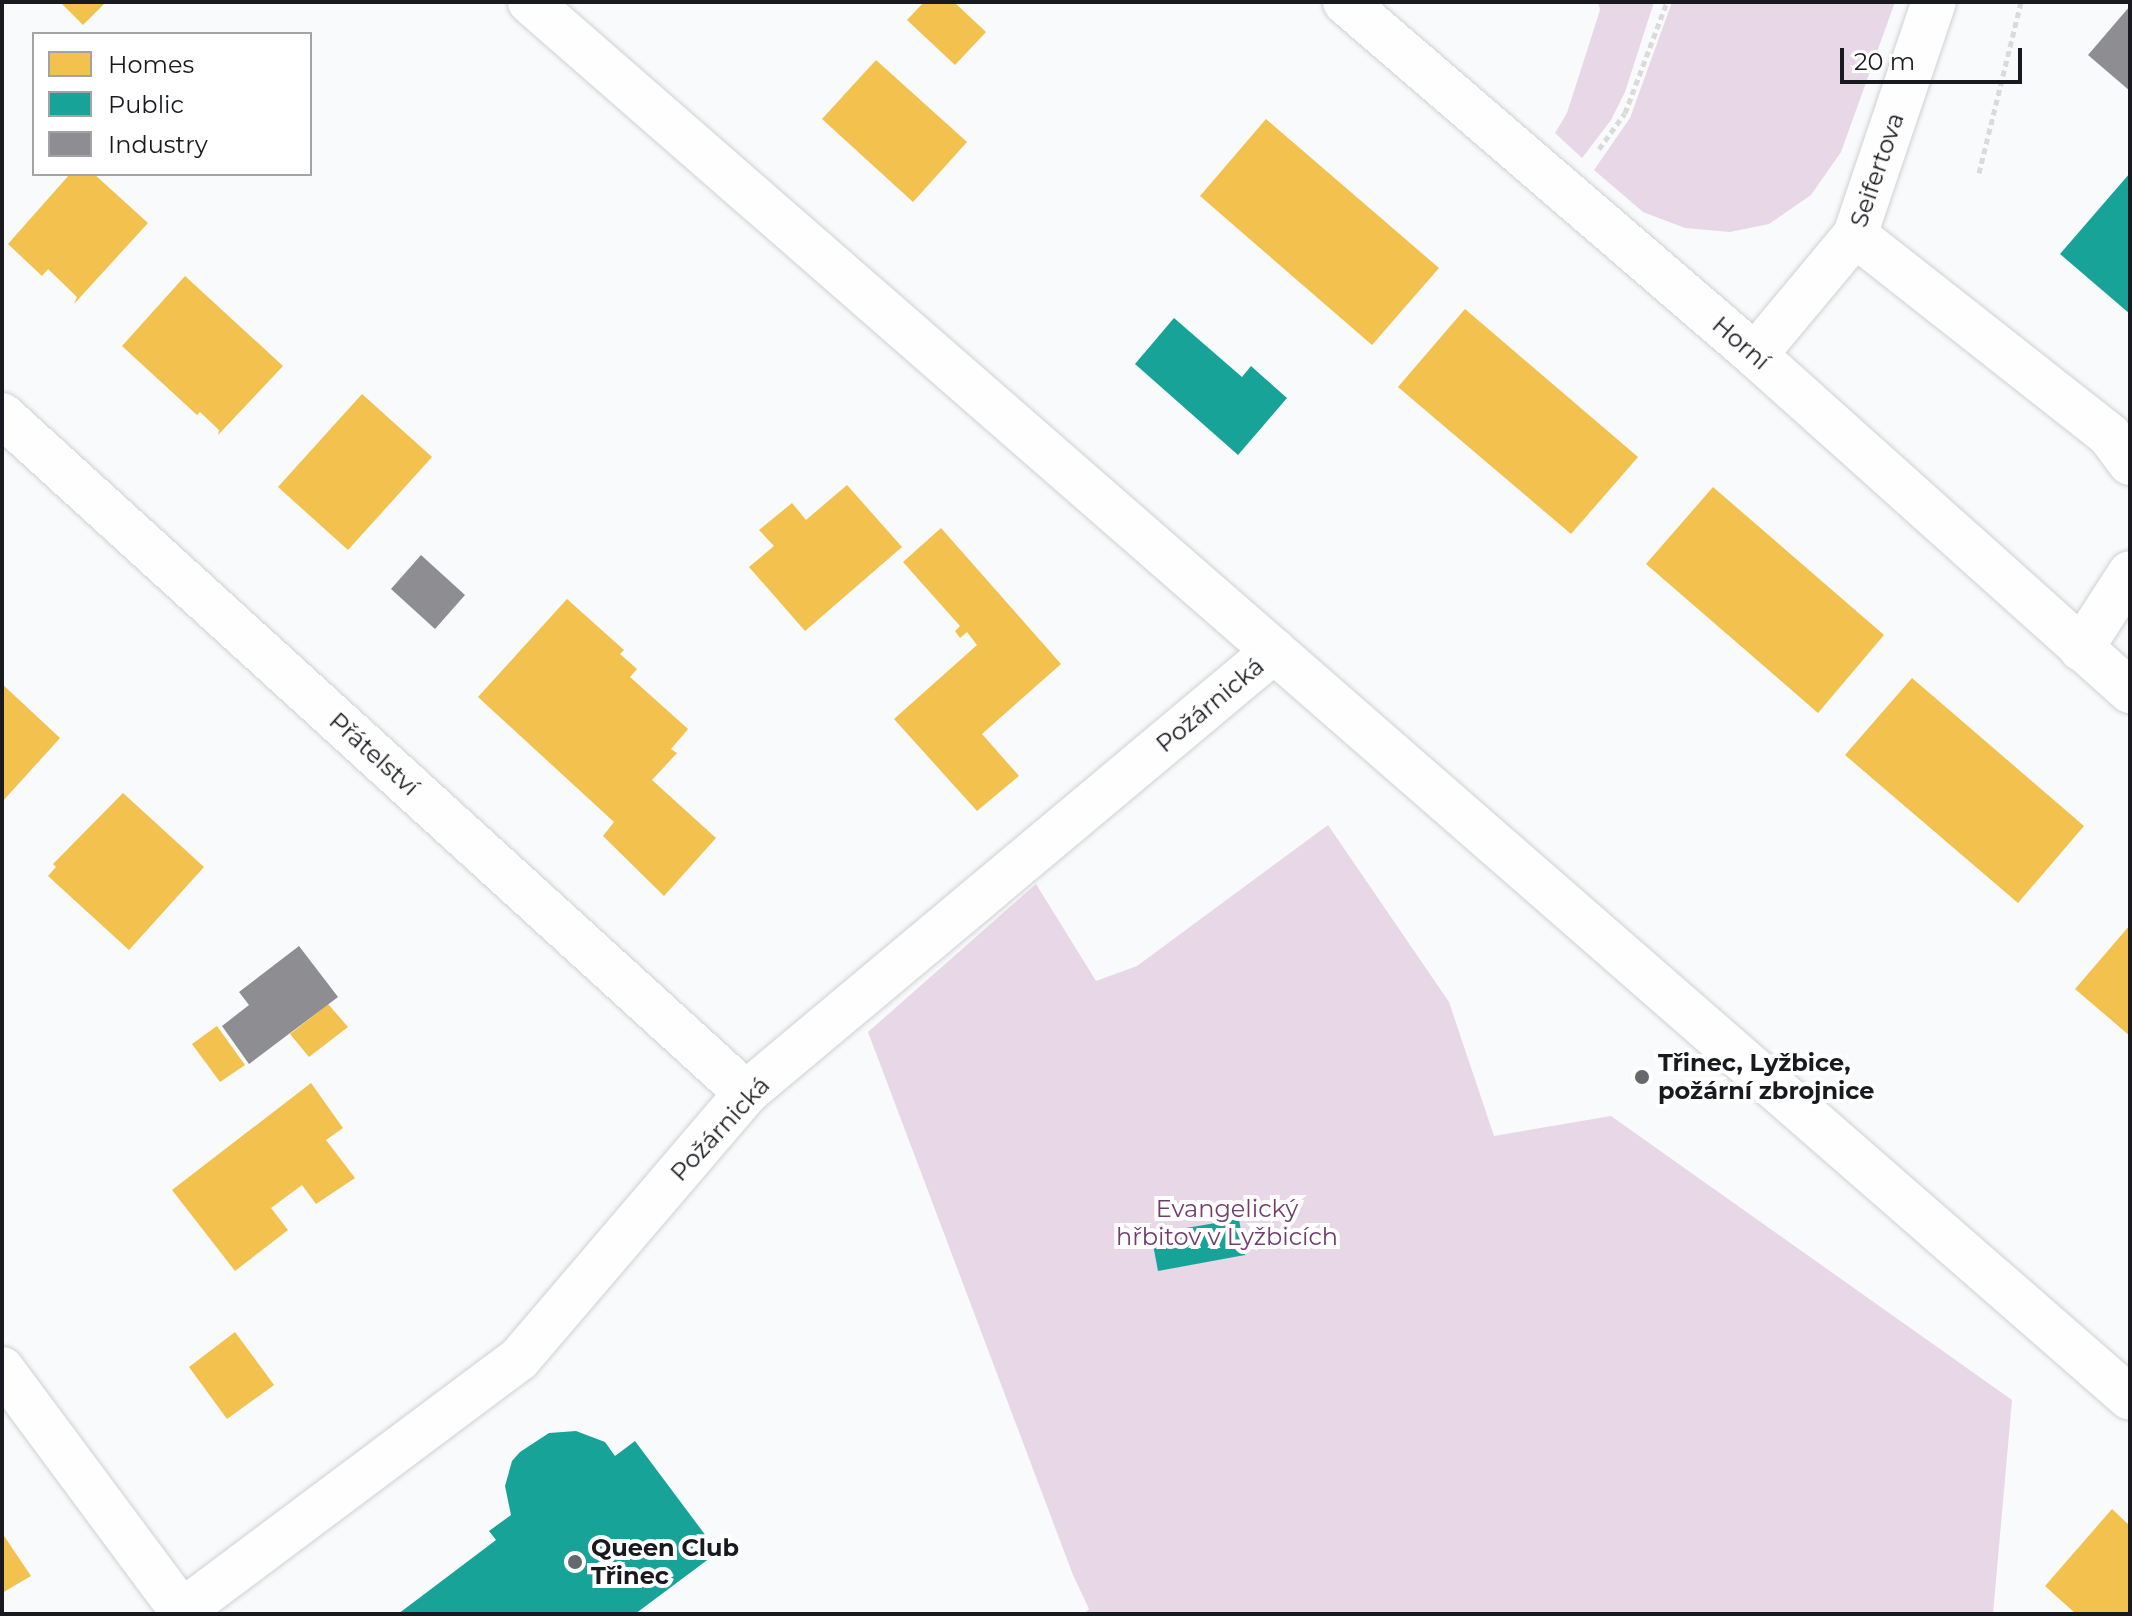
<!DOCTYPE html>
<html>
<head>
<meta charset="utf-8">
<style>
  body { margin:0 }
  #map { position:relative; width:2132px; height:1616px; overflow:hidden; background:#f9fafb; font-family:Montserrat,sans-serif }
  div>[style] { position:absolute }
  .green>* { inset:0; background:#e8d7e7 }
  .homes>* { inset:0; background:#f2c14e }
  .public>* { inset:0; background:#17a398 }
  .industry>* { inset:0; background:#8d8d92 }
  .path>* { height:5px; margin-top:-2.5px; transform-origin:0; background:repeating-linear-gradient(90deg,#dadada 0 6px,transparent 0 10px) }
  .roads { filter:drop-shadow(0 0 2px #cfd1d4) drop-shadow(0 0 2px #cfd1d4) }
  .minor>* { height:44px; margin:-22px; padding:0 22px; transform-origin:22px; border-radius:22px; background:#fefefe }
  .major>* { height:44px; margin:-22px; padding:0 22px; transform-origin:22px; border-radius:22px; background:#fefefe }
  .dots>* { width:22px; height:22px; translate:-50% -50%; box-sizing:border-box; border:4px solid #fff; border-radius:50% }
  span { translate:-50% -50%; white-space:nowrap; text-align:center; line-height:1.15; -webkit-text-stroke:8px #fff; paint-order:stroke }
  .street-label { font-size:24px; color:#181a1f }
  .poi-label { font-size:24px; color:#181a1f; font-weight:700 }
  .left { translate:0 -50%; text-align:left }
  .park-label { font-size:24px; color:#713e6d }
  .frame { position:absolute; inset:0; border:4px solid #181a1f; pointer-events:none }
  .legend { position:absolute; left:32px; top:32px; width:280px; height:144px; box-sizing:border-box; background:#fff; border:2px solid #a3a3a5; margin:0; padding:10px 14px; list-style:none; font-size:24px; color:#181a1f }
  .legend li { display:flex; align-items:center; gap:16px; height:40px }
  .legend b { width:40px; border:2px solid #a3a3a5 }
  .scale { position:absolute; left:1840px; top:48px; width:182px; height:36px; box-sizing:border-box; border:4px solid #181a1f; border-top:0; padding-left:10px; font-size:24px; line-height:28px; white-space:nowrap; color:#181a1f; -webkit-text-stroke:6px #fff; paint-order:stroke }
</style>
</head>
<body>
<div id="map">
  <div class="green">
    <i style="clip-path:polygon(1598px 2px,1654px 2px,1625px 92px,1611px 120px,1582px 158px,1555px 133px,1567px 113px,1600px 10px)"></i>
    <i style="clip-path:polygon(1672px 2px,1895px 2px,1841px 152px,1811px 195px,1769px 224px,1730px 232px,1685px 228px,1643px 212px,1594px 170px,1630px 118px)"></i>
    <i style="clip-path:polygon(1328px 825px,1449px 1002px,1494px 1136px,1611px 1116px,2012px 1400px,1993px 1614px,1084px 1614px,1089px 1609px,1073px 1575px,868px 1032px,1036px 884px,1096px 981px,1137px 966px)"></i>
  </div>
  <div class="homes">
    <i style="clip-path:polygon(60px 2px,106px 2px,83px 25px)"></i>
    <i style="clip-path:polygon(924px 2px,954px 2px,986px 32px,955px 65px,907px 20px)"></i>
    <i style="clip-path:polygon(876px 60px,967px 142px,913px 202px,822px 119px)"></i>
    <i style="clip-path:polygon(1266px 119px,1439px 268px,1372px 345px,1200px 196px)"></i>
    <i style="clip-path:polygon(70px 174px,94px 174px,148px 223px,74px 304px,77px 297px,48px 269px,42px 276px,8px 244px)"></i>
    <i style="clip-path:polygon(185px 276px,283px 366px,218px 435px,219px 430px,200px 412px,197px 415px,122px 346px)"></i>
    <i style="clip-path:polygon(1465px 309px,1638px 457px,1571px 534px,1398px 387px)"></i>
    <i style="clip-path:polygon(362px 394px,432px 457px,348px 550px,278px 487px)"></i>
    <i style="clip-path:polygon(847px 485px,902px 547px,805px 631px,749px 567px,774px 546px,759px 530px,792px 503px,806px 520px)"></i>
    <i style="clip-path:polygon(1713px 487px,1884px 635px,1818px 713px,1646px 564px)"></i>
    <i style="clip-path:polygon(941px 528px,1061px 664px,982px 734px,1019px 776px,977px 811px,894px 719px,977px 645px,967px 632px,960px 638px,955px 631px,960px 626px,903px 562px)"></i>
    <i style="clip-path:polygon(567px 599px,624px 650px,620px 654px,637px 669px,630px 677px,688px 729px,671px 749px,677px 753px,652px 780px,716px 838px,664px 896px,603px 836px,614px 822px,478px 697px)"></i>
    <i style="clip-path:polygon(1912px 678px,2084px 826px,2018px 903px,1845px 755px)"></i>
    <i style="clip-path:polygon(2px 684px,60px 738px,2px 802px)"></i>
    <i style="clip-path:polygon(123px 793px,204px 867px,129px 950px,48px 876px,56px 867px,53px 864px)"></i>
    <i style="clip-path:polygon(2130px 925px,2130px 1036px,2075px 989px)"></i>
    <i style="clip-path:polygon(328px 1004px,348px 1027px,309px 1057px,290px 1034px)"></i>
    <i style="clip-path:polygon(217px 1026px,245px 1065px,220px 1082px,192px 1044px)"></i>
    <i style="clip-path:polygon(311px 1083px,343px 1128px,326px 1140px,355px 1178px,316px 1204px,302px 1185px,271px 1208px,288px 1230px,235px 1271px,172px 1190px)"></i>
    <i style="clip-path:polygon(235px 1332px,274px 1385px,227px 1419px,189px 1367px)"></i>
    <i style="clip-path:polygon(2112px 1509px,2130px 1526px,2130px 1614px,2076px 1614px,2045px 1586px)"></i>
    <i style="clip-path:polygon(2px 1533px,31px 1576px,2px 1593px)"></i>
  </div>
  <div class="public">
    <i style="clip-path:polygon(2130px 173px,2130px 314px,2060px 254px)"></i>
    <i style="clip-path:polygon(1174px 318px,1242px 377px,1251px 366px,1287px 398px,1238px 455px,1135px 364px)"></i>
    <i style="clip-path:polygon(1239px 1219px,1245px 1255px,1158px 1271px,1151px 1234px)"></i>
    <i style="clip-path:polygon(576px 1431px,605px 1442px,615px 1456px,635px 1441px,718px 1552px,635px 1614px,398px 1614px,496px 1540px,489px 1531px,511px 1515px,505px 1486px,512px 1461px,520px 1452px,549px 1433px)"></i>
  </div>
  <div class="industry">
    <i style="clip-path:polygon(2130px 6px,2130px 91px,2088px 55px)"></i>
    <i style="clip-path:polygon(421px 555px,465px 595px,435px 629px,391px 589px)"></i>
    <i style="clip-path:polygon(299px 946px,338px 997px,249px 1064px,222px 1026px,249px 1005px,239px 992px)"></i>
  </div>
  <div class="path">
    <i style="left:1599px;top:149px;width:44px;rotate:-54.2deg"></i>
    <i style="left:1625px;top:113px;width:119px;rotate:-69.3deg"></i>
    <i style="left:1979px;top:173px;width:176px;rotate:-76.2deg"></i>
  </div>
  <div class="roads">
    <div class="minor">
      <i style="left:1345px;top:2px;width:541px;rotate:40.73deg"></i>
      <i style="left:1755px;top:355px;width:504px;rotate:41.86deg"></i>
      <i style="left:1855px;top:235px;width:323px;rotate:38.2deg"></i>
      <i style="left:2109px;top:435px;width:35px;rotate:53deg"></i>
      <i style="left:1755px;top:355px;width:156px;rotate:-50.2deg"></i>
      <i style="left:1855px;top:235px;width:246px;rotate:-71.3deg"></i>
      <i style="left:2px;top:415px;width:1007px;rotate:42.34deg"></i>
      <i style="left:2081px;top:649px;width:90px;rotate:-57.2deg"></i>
      <i style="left:2px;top:1369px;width:302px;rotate:53.4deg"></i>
      <i style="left:178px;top:1614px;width:426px;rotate:-36.8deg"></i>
      <i style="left:519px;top:1359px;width:350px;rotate:-49.5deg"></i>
      <i style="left:746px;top:1093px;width:689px;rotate:-39.93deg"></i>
    </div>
    <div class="major">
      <i style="left:530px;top:2px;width:2123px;rotate:41.1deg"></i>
    </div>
  </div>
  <div class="dots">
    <i style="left:1642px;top:1077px;background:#67686c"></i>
    <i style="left:575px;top:1562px;background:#67686c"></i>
  </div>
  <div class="street-label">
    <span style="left:1877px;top:170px;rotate:-71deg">Seifertova</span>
    <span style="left:1741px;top:343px;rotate:41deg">Horní</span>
    <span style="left:1210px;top:705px;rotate:-40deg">Požárnická</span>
    <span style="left:374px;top:754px;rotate:42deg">Přátelství</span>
    <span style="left:720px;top:1129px;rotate:-47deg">Požárnická</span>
  </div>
  <div class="poi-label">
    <span class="left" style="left:1658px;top:1077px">Třinec, Lyžbice,<br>požární zbrojnice</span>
    <span class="left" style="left:591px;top:1562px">Queen Club<br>Třinec</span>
  </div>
  <div class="park-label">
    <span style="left:1227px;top:1223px">Evangelický<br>hřbitov v Lyžbicích</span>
  </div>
  <div class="frame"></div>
  <ul class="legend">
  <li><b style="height:22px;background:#f2c14e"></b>Homes</li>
  <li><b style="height:22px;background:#17a398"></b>Public</li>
  <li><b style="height:22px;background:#8d8d92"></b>Industry</li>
  </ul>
  <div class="scale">20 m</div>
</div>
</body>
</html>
